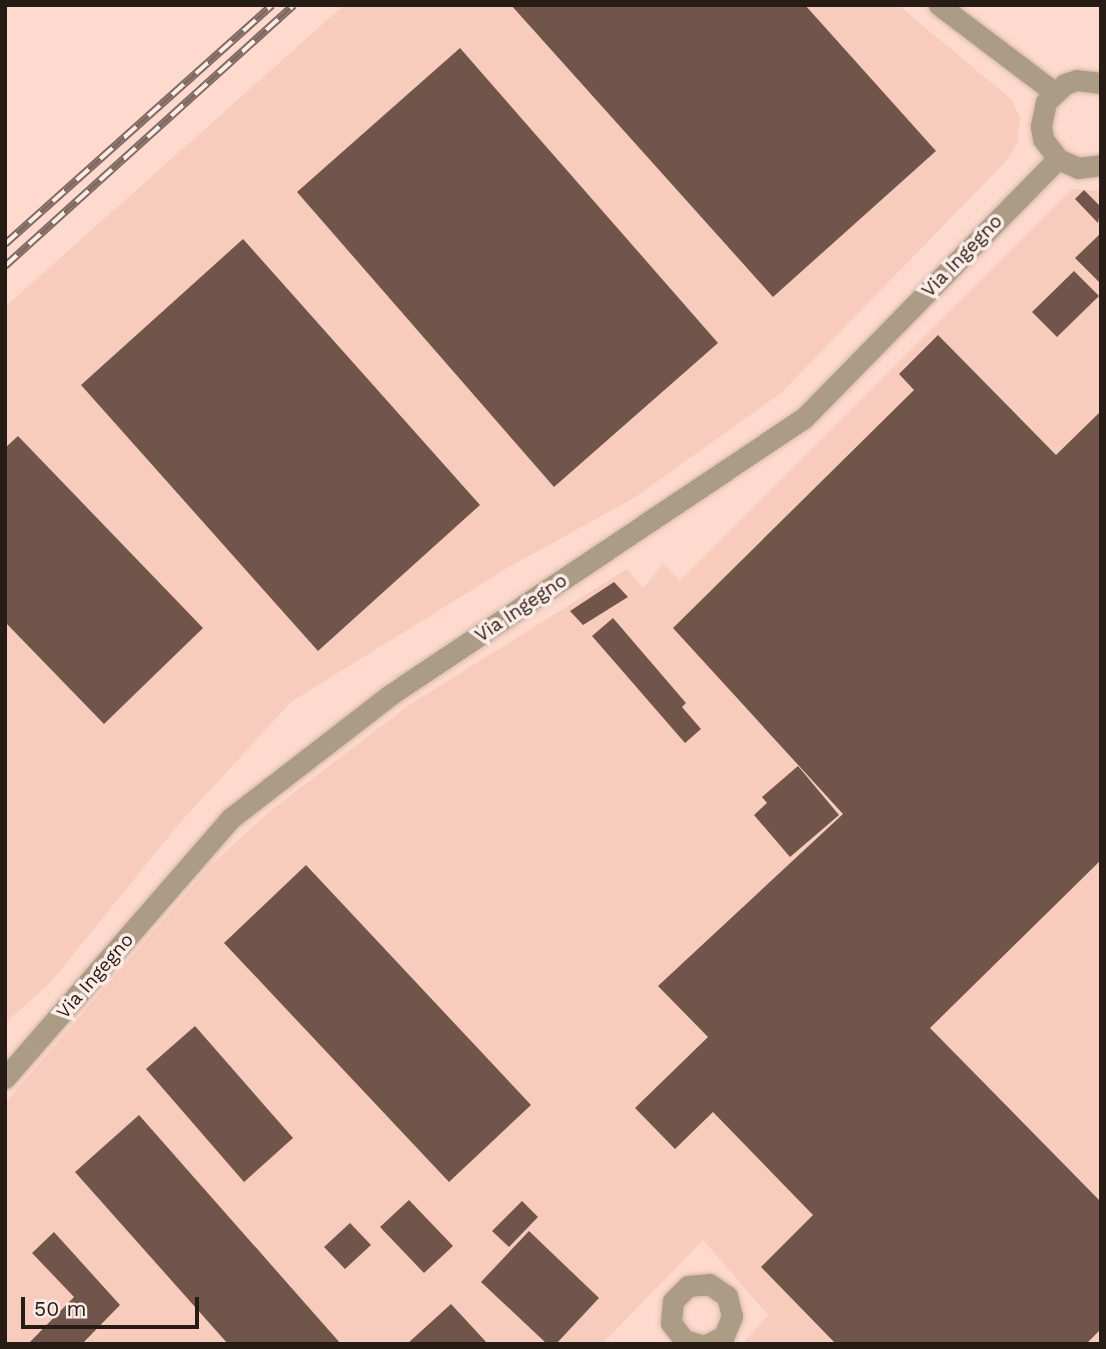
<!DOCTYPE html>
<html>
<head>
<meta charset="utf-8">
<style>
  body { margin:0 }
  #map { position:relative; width:1106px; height:1349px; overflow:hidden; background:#fddacd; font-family:"Work Sans",sans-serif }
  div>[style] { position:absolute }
  .built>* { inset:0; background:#f7ccbd }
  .building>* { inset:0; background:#72554a }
  .roads { filter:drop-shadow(0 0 2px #d6b8ac) drop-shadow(0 0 2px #d6b8ac) }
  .street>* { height:21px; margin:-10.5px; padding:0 10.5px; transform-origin:10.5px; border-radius:10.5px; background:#ac9c86 }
  .rail>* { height:8px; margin-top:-4px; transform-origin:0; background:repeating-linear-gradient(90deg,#fbece7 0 16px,#806a62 0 32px); box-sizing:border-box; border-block:2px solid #806a62 }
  span { translate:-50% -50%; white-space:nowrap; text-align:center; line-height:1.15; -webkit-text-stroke:7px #fbece7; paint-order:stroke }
  .street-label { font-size:19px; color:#271b16 }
  .frame { position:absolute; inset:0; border:7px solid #271b16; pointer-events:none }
  .scale { position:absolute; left:21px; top:1297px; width:178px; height:32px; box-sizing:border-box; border:4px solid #271b16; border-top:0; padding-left:9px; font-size:21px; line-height:24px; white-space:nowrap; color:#271b16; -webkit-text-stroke:5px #fbece7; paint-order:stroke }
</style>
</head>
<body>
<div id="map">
  <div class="built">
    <i style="clip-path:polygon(344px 5px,898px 5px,1011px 99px,1020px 117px,1018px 141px,1007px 160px,781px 393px,634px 498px,509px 567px,291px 702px,178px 825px,51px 982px,5px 1023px,5px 307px)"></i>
    <i style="clip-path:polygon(1072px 189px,1101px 191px,1101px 1344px,742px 1344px,768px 1315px,703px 1240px,602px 1344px,5px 1344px,5px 1103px,210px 866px,270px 811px,409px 705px,627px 569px,643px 588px,663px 564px,680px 580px)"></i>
  </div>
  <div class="building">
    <i style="clip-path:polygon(511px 5px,805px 5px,936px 151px,773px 297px)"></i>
    <i style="clip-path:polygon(460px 48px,718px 343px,554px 487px,297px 192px)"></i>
    <i style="clip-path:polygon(1084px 190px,1101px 207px,1098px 223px,1075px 199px)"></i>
    <i style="clip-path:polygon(1101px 233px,1101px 284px,1075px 258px)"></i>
    <i style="clip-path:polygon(243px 239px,480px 505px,318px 651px,81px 385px)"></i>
    <i style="clip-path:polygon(1074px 271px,1099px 296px,1057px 337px,1032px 312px)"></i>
    <i style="clip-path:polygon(938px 335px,1056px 455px,1101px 411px,1101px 860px,930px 1028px,1101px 1202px,1101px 1329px,1086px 1344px,836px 1344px,761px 1267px,813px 1215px,713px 1112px,675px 1149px,635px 1108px,708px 1037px,658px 986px,843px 814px,673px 628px,914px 390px,899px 374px)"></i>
    <i style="clip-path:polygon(18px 436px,203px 628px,104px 724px,5px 622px,5px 448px)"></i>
    <i style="clip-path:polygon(614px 582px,628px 597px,583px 625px,570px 611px)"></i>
    <i style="clip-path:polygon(613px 618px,686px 703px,682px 707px,701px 729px,685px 743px,592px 636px)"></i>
    <i style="clip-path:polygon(798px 766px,839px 815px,790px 857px,754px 815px,767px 803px,762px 797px)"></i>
    <i style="clip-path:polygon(306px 865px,531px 1105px,449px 1182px,224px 943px)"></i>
    <i style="clip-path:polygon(195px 1026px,293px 1138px,244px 1182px,146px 1069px)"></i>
    <i style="clip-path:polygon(139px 1115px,341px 1344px,228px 1344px,75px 1172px)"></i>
    <i style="clip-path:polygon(409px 1200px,453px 1246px,424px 1273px,380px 1227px)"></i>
    <i style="clip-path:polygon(522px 1201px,538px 1217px,509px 1247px,492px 1231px)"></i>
    <i style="clip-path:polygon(350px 1223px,371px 1245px,345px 1269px,324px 1247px)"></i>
    <i style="clip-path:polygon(529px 1231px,599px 1298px,556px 1344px,547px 1344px,481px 1282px)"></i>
    <i style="clip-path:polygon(54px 1232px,120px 1305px,82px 1344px,28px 1344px,74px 1297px,32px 1253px)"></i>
    <i style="clip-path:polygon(451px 1304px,488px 1344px,407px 1344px)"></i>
  </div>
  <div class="roads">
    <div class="street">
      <i style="left:939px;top:5px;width:144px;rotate:37.1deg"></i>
      <i style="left:1101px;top:83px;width:24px;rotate:-173deg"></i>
      <i style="left:1077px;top:80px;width:13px;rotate:162deg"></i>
      <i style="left:1065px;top:84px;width:26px;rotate:137deg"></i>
      <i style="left:1046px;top:102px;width:25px;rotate:102deg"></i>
      <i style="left:1041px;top:126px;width:13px;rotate:81deg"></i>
      <i style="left:1043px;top:139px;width:25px;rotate:53deg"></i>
      <i style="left:1058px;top:159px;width:22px;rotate:24deg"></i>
      <i style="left:1078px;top:168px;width:23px;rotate:-7deg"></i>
      <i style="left:5px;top:1078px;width:344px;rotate:-49deg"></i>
      <i style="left:231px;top:818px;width:201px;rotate:-37.7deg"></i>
      <i style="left:390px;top:695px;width:497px;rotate:-33.8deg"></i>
      <i style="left:803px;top:419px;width:364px;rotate:-45.6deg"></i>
      <i style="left:698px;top:1344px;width:15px;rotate:-164deg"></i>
      <i style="left:684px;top:1340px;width:21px;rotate:-127deg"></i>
      <i style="left:671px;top:1323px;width:22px;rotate:-85deg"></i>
      <i style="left:673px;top:1301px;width:21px;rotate:-45deg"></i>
      <i style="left:688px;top:1286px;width:21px;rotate:-5deg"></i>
      <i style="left:709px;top:1284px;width:22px;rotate:34deg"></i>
      <i style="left:727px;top:1296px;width:21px;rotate:76deg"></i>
      <i style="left:732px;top:1316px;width:22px;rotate:112deg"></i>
      <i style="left:724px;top:1336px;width:18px;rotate:153deg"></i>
    </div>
  </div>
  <div class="rail">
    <i style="left:5px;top:244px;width:358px;rotate:-41.8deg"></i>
    <i style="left:5px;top:266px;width:389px;rotate:-42.1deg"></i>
  </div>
  <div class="street-label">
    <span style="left:962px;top:256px;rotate:-46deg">Via Ingegno</span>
    <span style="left:521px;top:608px;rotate:-34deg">Via Ingegno</span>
    <span style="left:95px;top:976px;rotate:-49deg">Via Ingegno</span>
  </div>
  <div class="frame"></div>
  <div class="scale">50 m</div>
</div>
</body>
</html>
